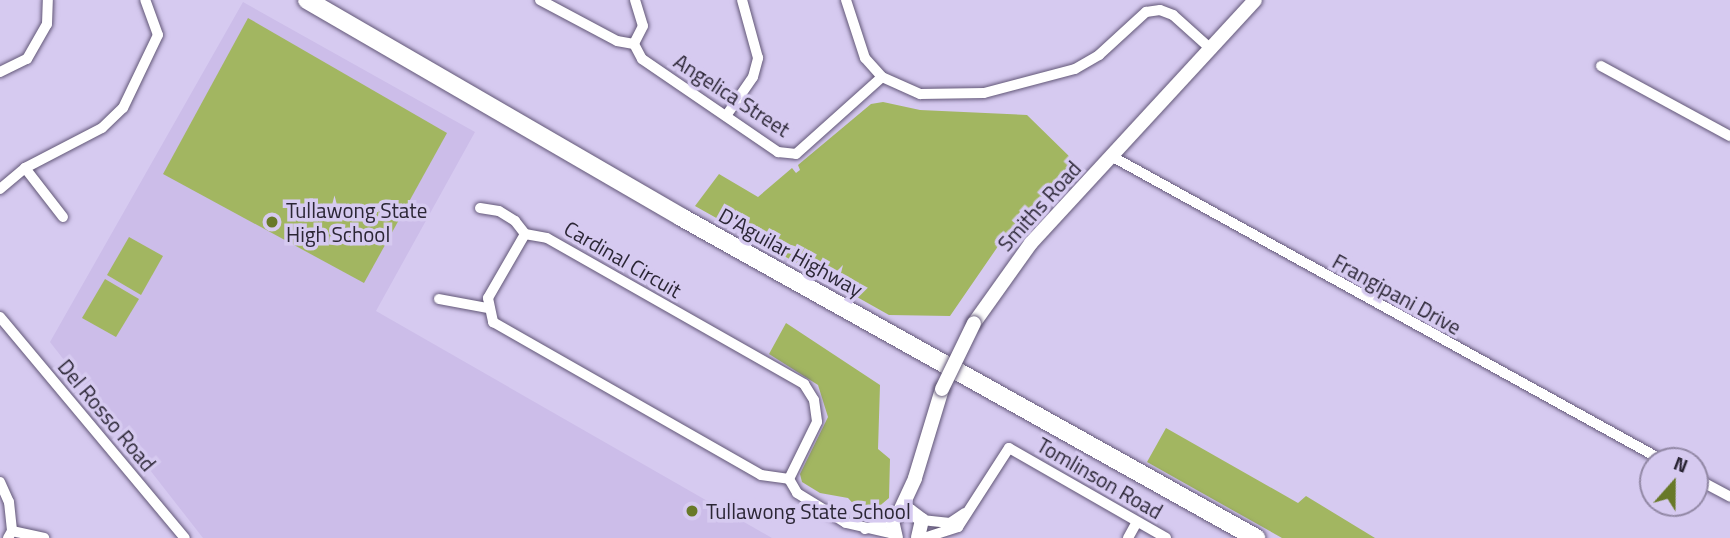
<!DOCTYPE html>
<html>
<head>
<meta charset="utf-8">
<style>
  body { margin:0 }
  #map { position:relative; width:1730px; height:538px; overflow:hidden; background:#d6caf0; font-family:"Titillium Web",sans-serif }
  div>[style] { position:absolute }
  .built>* { inset:0; background:#ccbde9 }
  .green>* { inset:0; background:#a2b661 }
  .roads { filter:drop-shadow(0 0 2px #625777) drop-shadow(0 0 2px #625777) }
  .street>* { height:10px; margin:-5px; padding:0 5px; transform-origin:5px; border-radius:5px; background:#fff }
  .secondary>* { height:14px; margin:-7px; padding:0 7px; transform-origin:7px; border-radius:7px; background:#fff }
  .highway>* { height:18px; margin:-9px; padding:0 9px; transform-origin:9px; border-radius:9px; background:#fff }
  .bridges { filter:drop-shadow(0 0 2px #625777) drop-shadow(0 0 2px #625777) }
  .secondary-bridge>* { height:14px; margin:-7px; padding:0 7px; transform-origin:7px; border-radius:7px; background:#fff }
  .dots>* { width:19px; height:19px; translate:-50% -50%; box-sizing:border-box; border:4px solid #d6caf0; border-radius:50% }
  span { translate:-50% -50%; white-space:nowrap; text-align:center; line-height:1.15; -webkit-text-stroke:7px #d6caf0; paint-order:stroke }
  .street-label { font-size:21px; color:#2b2635 }
  .poi-label { font-size:21px; color:#2b2635 }
  .left { translate:0 -50%; text-align:left }
  .north { position:absolute; left:1639px; top:447px; width:70px; height:70px; box-sizing:border-box; background:#d6caf0; border:2px solid #9288a5; border-radius:50%; rotate:21deg; font-size:19px; font-weight:700; line-height:28px; text-align:center; color:#2b2635 }
  .north::after { content:''; display:block; margin:auto; width:24px; height:32px; background:#687928; clip-path:polygon(50% 0,100% 100%,50% 72%,0 100%) }
</style>
</head>
<body>
<div id="map">
  <div class="built">
    <i style="clip-path:polygon(243px 2px,475px 132px,376px 311px,772px 538px,203px 538px,50px 342px)"></i>
  </div>
  <div class="green">
    <i style="clip-path:polygon(248px 18px,447px 133px,364px 283px,163px 174px)"></i>
    <i style="clip-path:polygon(883px 102px,920px 110px,1027px 115px,1074px 161px,1003px 239px,950px 316px,889px 315px,695px 206px,719px 174px,758px 197px,792px 168px,796px 173px,800px 170px,798px 165px,871px 104px)"></i>
    <i style="clip-path:polygon(129px 237px,163px 256px,141px 295px,107px 275px)"></i>
    <i style="clip-path:polygon(105px 279px,139px 299px,116px 337px,82px 318px)"></i>
    <i style="clip-path:polygon(786px 323px,880px 385px,878px 449px,890px 459px,889px 498px,870px 514px,861px 512px,848px 498px,820px 493px,802px 482px,800px 474px,828px 417px,818px 385px,769px 354px)"></i>
    <i style="clip-path:polygon(1166px 428px,1298px 503px,1306px 496px,1375px 538px,1282px 538px,1147px 462px)"></i>
  </div>
  <div class="roads">
    <div class="street">
      <i style="left:540px;top:0;width:87px;rotate:28deg"></i>
      <i style="left:617px;top:41px;width:17px;rotate:10deg"></i>
      <i style="left:635px;top:0;width:27px;rotate:73deg"></i>
      <i style="left:643px;top:26px;width:20px;rotate:117deg"></i>
      <i style="left:634px;top:44px;width:17px;rotate:62deg"></i>
      <i style="left:642px;top:59px;width:165px;rotate:34.4deg"></i>
      <i style="left:778px;top:152px;width:18px;rotate:6deg"></i>
      <i style="left:796px;top:154px;width:115px;rotate:-41.8deg"></i>
      <i style="left:846px;top:0;width:61px;rotate:71.9deg"></i>
      <i style="left:865px;top:58px;width:25px;rotate:48deg"></i>
      <i style="left:882px;top:77px;width:42px;rotate:24.1deg"></i>
      <i style="left:920px;top:94px;width:64px;rotate:-0.9deg"></i>
      <i style="left:984px;top:93px;width:94px;rotate:-14.8deg"></i>
      <i style="left:1075px;top:69px;width:28px;rotate:-30deg"></i>
      <i style="left:1099px;top:55px;width:64px;rotate:-42.5deg"></i>
      <i style="left:1146px;top:12px;width:14px;rotate:-8deg"></i>
      <i style="left:1160px;top:10px;width:14px;rotate:21deg"></i>
      <i style="left:1173px;top:15px;width:52px;rotate:41.9deg"></i>
      <i style="left:1601px;top:66px;width:147px;rotate:28.5deg"></i>
      <i style="left:0;top:72px;width:30px;rotate:-26deg"></i>
      <i style="left:27px;top:59px;width:40px;rotate:-60.3deg"></i>
      <i style="left:47px;top:24px;width:24px;rotate:-88deg"></i>
      <i style="left:726px;top:116px;width:47px;rotate:-55.3deg"></i>
      <i style="left:753px;top:77px;width:20px;rotate:-75deg"></i>
      <i style="left:758px;top:58px;width:60px;rotate:-105.4deg"></i>
      <i style="left:1113px;top:157px;width:629px;rotate:28.89deg"></i>
      <i style="left:25px;top:168px;width:62px;rotate:52.2deg"></i>
      <i style="left:0;top:189px;width:33px;rotate:-40deg"></i>
      <i style="left:25px;top:168px;width:87px;rotate:-27.5deg"></i>
      <i style="left:102px;top:128px;width:29px;rotate:-44deg"></i>
      <i style="left:123px;top:108px;width:81px;rotate:-64.4deg"></i>
      <i style="left:158px;top:35px;width:37px;rotate:-110deg"></i>
      <i style="left:480px;top:208px;width:19px;rotate:9deg"></i>
      <i style="left:499px;top:211px;width:19px;rotate:32deg"></i>
      <i style="left:515px;top:221px;width:16px;rotate:52deg"></i>
      <i style="left:525px;top:234px;width:74px;rotate:120deg"></i>
      <i style="left:488px;top:298px;width:25px;rotate:78deg"></i>
      <i style="left:493px;top:322px;width:309px;rotate:29.7deg"></i>
      <i style="left:761px;top:475px;width:28px;rotate:8deg"></i>
      <i style="left:789px;top:479px;width:16px;rotate:60deg"></i>
      <i style="left:797px;top:493px;width:57px;rotate:31.5deg"></i>
      <i style="left:846px;top:523px;width:49px;rotate:12.9deg"></i>
      <i style="left:525px;top:234px;width:22px;rotate:10deg"></i>
      <i style="left:547px;top:238px;width:296px;rotate:29.6deg"></i>
      <i style="left:804px;top:384px;width:19px;rotate:58deg"></i>
      <i style="left:814px;top:400px;width:22px;rotate:82deg"></i>
      <i style="left:817px;top:422px;width:64px;rotate:116.2deg"></i>
      <i style="left:439px;top:299px;width:49px;rotate:10.6deg"></i>
      <i style="left:0;top:317px;width:288px;rotate:50.1deg"></i>
      <i style="left:1695px;top:478px;width:40px;rotate:28deg"></i>
      <i style="left:0;top:482px;width:22px;rotate:66deg"></i>
      <i style="left:9px;top:502px;width:29px;rotate:84deg"></i>
      <i style="left:12px;top:531px;width:8px;rotate:120deg"></i>
      <i style="left:922px;top:520px;width:28px;rotate:6deg"></i>
      <i style="left:950px;top:523px;width:18px;rotate:-34deg"></i>
      <i style="left:865px;top:529px;width:28px;rotate:-17deg"></i>
      <i style="left:12px;top:531px;width:33px;rotate:12deg"></i>
      <i style="left:924px;top:538px;width:36px;rotate:-18deg"></i>
      <i style="left:958px;top:527px;width:94px;rotate:-57.2deg"></i>
      <i style="left:1009px;top:448px;width:181px;rotate:29.8deg"></i>
      <i style="left:1128px;top:538px;width:18px;rotate:-61deg"></i>
    </div>
    <div class="secondary">
      <i style="left:974px;top:323px;width:98px;rotate:-54.5deg"></i>
      <i style="left:1031px;top:243px;width:330px;rotate:-47.3deg"></i>
      <i style="left:899px;top:513px;width:38px;rotate:-65deg"></i>
      <i style="left:915px;top:478px;width:93px;rotate:-73.1deg"></i>
      <i style="left:896px;top:538px;width:17px;rotate:-103deg"></i>
      <i style="left:892px;top:521px;width:11px;rotate:-49deg"></i>
      <i style="left:899px;top:513px;width:11px;rotate:-10deg"></i>
      <i style="left:910px;top:511px;width:15px;rotate:37deg"></i>
      <i style="left:922px;top:520px;width:18px;rotate:103deg"></i>
    </div>
    <div class="highway">
      <i style="left:307px;top:0;width:432px;rotate:30.1deg"></i>
      <i style="left:681px;top:217px;width:659px;rotate:29.17deg"></i>
    </div>
  </div>
  <div class="bridges">
    <div class="secondary-bridge">
      <i style="left:942px;top:389px;width:73px;rotate:-64.1deg"></i>
    </div>
  </div>
  <div class="dots">
    <i style="left:272px;top:222px;background:#687928"></i>
    <i style="left:692px;top:511px;background:#687928"></i>
  </div>
  <div class="street-label">
    <span style="left:732px;top:95px;rotate:33deg">Angelica Street</span>
    <span style="left:1039px;top:206px;rotate:-48deg">Smiths Road</span>
    <span style="left:791px;top:252px;rotate:29deg">D'Aguilar Highway</span>
    <span style="left:623px;top:259px;rotate:30deg">Cardinal Circuit</span>
    <span style="left:1397px;top:294px;rotate:29deg">Frangipani Drive</span>
    <span style="left:107px;top:415px;rotate:50deg">Del Rosso Road</span>
    <span style="left:1100px;top:478px;rotate:30deg">Tomlinson Road</span>
  </div>
  <div class="poi-label">
    <span class="left" style="left:286px;top:222px">Tullawong State<br>High School</span>
    <span class="left" style="left:706px;top:511px">Tullawong State School</span>
  </div>
  <div class="north">N</div>
</div>
</body>
</html>
